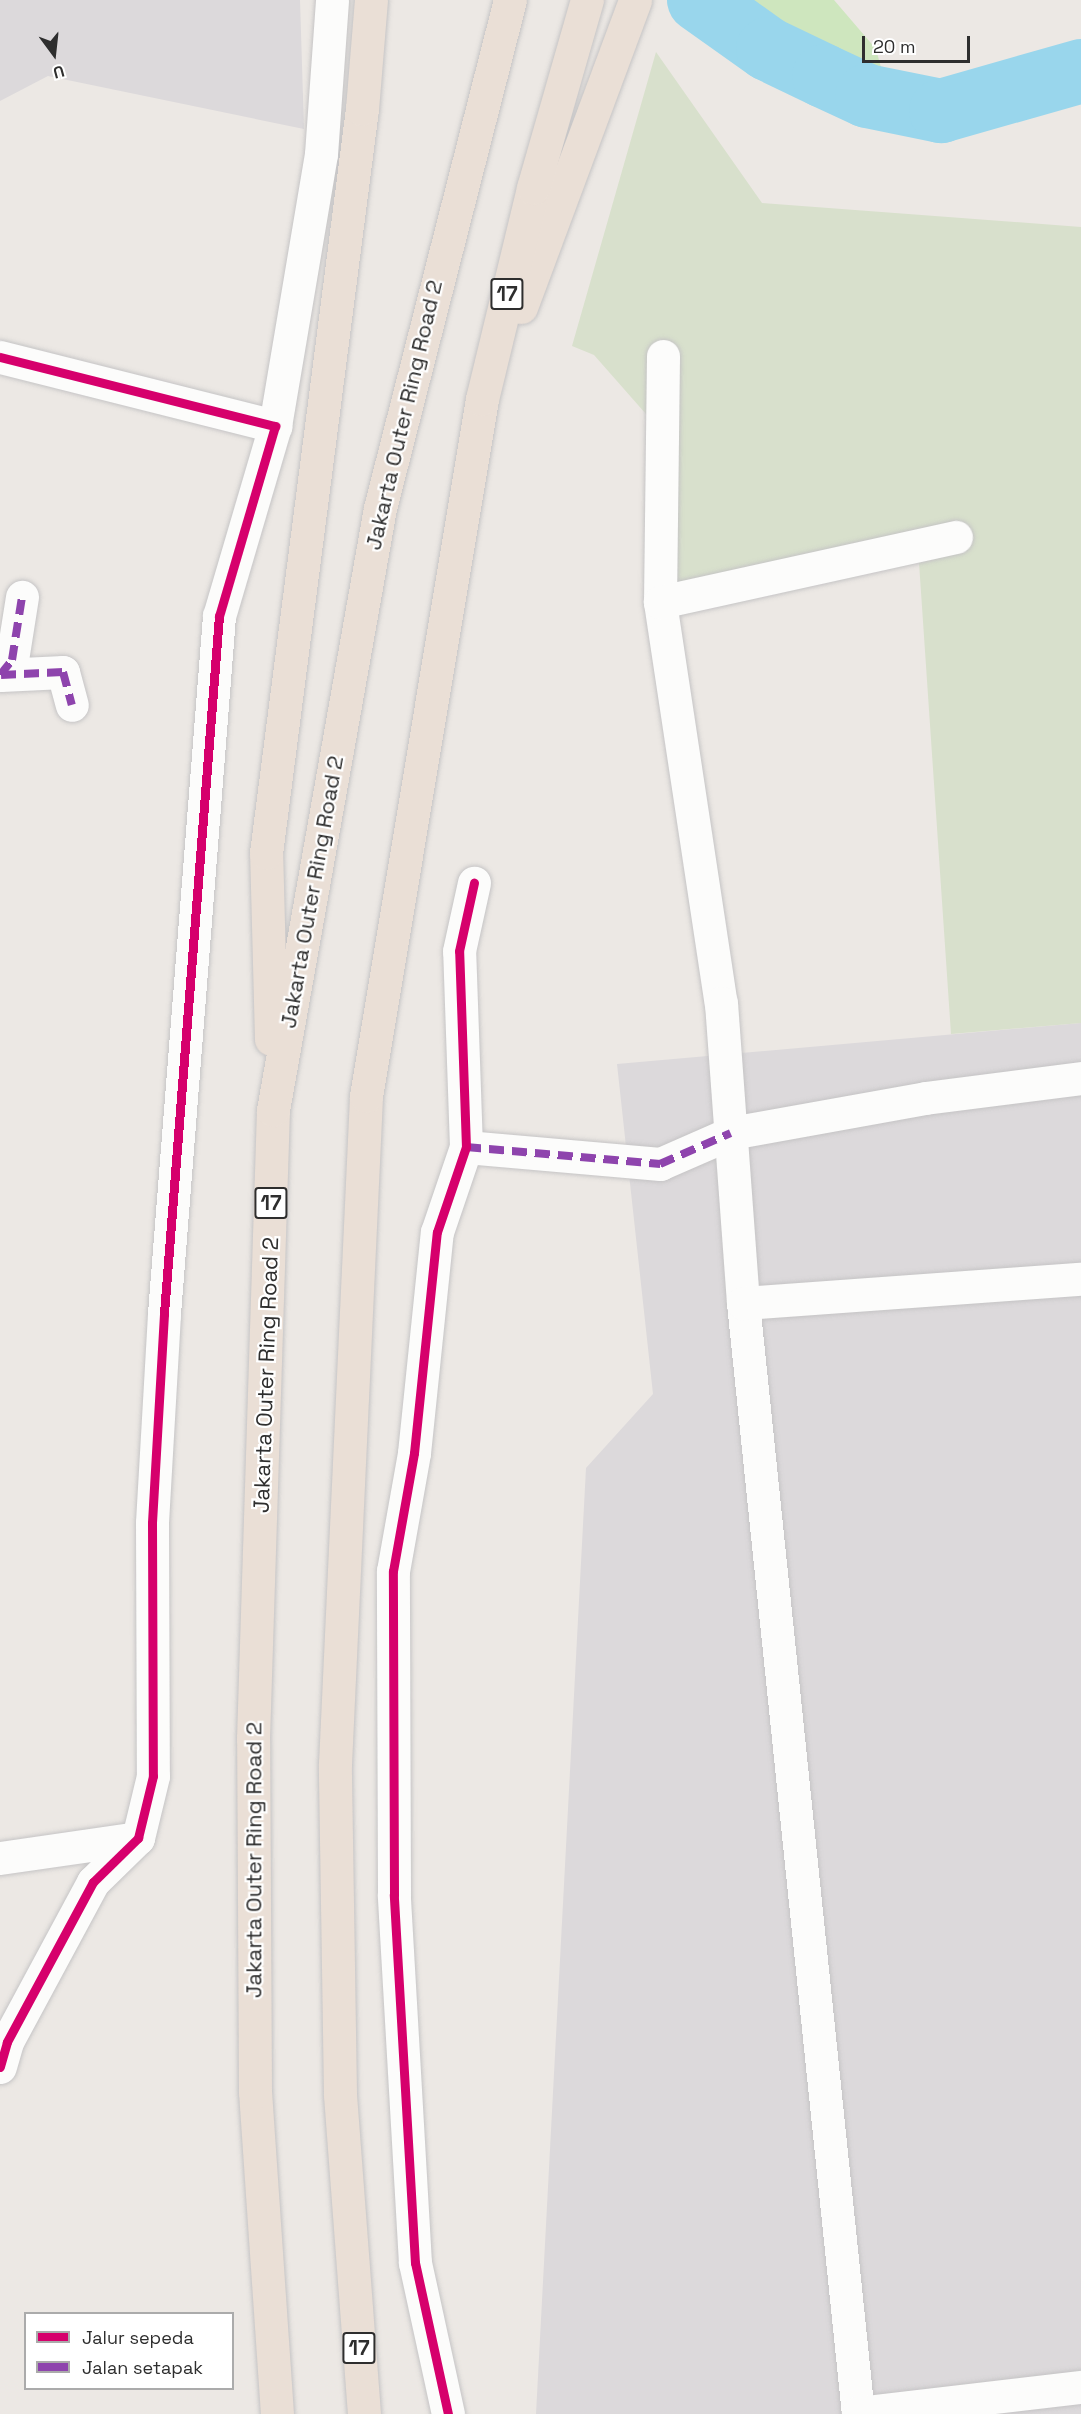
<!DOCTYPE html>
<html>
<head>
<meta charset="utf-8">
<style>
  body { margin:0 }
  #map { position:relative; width:1081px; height:2414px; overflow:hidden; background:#ece8e4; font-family:"Space Grotesk",sans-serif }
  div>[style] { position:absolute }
  .industrial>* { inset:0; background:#dcd9db }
  .green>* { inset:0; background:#cee6be }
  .cemetery>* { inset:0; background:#d8e0cc }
  .river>* { height:64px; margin:-32px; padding:0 32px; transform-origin:32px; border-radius:32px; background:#99d6ec }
  .roads { filter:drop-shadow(0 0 2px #c5c4c5) drop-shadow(0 0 2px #c5c4c5) }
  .minor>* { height:33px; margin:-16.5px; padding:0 16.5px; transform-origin:16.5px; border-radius:16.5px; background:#fcfcfb }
  .highway>* { height:33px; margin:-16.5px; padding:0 16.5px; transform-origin:16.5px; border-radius:16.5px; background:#eadfd6 }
  .quiet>* { height:8px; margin-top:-4px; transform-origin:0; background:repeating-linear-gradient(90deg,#8e44ad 0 15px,transparent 0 23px) }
  .cycleway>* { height:9px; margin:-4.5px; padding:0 4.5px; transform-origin:4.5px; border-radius:4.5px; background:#d6006c }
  span { translate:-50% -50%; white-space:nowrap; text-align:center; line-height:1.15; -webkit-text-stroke:4.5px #fff; paint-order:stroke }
  .shield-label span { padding:2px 4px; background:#fff; border:2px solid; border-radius:4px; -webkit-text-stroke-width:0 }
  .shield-label { font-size:21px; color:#2e2e2e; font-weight:700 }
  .street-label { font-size:22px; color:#2e2e2e }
  .legend { position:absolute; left:24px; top:2312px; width:210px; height:78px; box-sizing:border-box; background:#fff; border:2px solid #ababab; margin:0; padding:8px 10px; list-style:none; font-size:18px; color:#2e2e2e }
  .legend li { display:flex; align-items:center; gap:12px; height:30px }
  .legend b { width:30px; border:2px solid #ababab }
  .north { position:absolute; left:24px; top:24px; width:60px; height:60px; -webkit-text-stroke:4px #fff; paint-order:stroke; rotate:165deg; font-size:16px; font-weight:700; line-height:24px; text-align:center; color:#2e2e2e }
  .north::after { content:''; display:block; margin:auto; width:21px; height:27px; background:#2e2e2e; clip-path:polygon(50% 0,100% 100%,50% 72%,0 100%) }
  .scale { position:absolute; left:862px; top:36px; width:108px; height:27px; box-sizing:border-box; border:3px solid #2e2e2e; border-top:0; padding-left:8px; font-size:18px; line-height:21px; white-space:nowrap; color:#2e2e2e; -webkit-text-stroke:4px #fff; paint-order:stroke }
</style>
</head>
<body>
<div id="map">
  <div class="industrial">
    <i style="clip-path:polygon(0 0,300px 0,304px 129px,48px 76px,0 101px)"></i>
    <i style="clip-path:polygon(1081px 1023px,1081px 2414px,536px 2414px,586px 1468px,653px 1394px,617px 1064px)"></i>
  </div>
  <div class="green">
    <i style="clip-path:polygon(686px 0,834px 0,876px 49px,894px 116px,739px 43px)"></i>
  </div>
  <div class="cemetery">
    <i style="clip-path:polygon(656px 52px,762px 203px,1081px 227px,1081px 1023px,951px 1034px,918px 548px,656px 606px,653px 422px,594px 355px,572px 346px)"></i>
  </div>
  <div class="river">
    <i style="left:699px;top:0;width:85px;rotate:35.4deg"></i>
    <i style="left:768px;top:49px;width:62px;rotate:25.7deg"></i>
    <i style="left:824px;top:76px;width:47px;rotate:24.9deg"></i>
    <i style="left:867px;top:96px;width:76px;rotate:11.5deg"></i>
    <i style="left:941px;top:111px;width:146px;rotate:-15.9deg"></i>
  </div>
  <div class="roads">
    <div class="minor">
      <i style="left:663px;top:356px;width:246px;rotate:90.7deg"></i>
      <i style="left:660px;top:602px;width:406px;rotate:81.4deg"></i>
      <i style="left:721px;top:1003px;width:301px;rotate:85.8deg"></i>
      <i style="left:743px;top:1303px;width:1117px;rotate:84.09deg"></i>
      <i style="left:0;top:357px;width:284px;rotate:14.1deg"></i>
      <i style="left:275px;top:426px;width:198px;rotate:106.4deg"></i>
      <i style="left:219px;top:616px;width:700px;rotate:94.51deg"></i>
      <i style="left:164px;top:1314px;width:209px;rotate:93.3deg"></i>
      <i style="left:152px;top:1523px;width:253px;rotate:89.8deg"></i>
      <i style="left:153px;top:1776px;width:64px;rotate:103.6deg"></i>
      <i style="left:138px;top:1838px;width:63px;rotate:135.6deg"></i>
      <i style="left:93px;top:1882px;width:182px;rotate:118.3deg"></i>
      <i style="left:7px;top:2042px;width:26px;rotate:106deg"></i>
      <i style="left:275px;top:426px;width:276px;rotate:-80.4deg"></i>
      <i style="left:321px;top:154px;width:154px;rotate:-85.9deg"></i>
      <i style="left:660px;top:602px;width:303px;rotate:-12.4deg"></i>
      <i style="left:0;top:675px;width:19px;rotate:-51deg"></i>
      <i style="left:12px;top:660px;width:64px;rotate:-81deg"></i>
      <i style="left:1px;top:675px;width:62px;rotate:-2.8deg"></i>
      <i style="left:63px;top:672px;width:34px;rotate:75deg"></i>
      <i style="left:466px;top:1147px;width:195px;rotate:5deg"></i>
      <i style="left:660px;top:1164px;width:77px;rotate:-23.6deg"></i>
      <i style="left:731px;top:1133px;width:197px;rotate:-10.2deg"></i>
      <i style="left:925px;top:1098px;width:157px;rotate:-7.3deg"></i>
      <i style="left:743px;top:1303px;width:339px;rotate:-4.1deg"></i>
      <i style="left:0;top:1858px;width:139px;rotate:-8.2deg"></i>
      <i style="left:858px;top:2413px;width:225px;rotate:-6.7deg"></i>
      <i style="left:448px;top:2414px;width:155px;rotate:-102.3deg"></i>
      <i style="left:415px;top:2263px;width:369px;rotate:-93.3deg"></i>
      <i style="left:394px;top:1895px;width:324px;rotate:-90.2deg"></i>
      <i style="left:393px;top:1571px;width:120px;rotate:-79.9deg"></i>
      <i style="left:414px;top:1453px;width:222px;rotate:-84.1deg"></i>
      <i style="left:437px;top:1232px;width:90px;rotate:-71.2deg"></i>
      <i style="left:466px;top:1147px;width:196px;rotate:-92deg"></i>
      <i style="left:459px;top:951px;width:70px;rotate:-77.6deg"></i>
    </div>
    <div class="highway">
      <i style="left:521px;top:307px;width:327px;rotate:-69.6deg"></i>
      <i style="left:271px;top:1039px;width:186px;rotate:-91.5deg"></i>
      <i style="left:266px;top:853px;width:750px;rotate:-82.65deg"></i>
      <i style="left:362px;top:109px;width:109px;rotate:-85.3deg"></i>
      <i style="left:277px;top:2414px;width:323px;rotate:-93.9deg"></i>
      <i style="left:255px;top:2092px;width:353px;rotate:-90.3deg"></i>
      <i style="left:253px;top:1739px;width:629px;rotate:-88.18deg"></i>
      <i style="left:273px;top:1110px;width:611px;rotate:-79.92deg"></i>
      <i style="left:380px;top:508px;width:524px;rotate:-75.65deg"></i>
      <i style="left:364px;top:2414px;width:321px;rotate:-94.3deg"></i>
      <i style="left:340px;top:2094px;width:330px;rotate:-90.9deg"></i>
      <i style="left:335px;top:1764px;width:669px;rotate:-87.34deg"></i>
      <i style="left:366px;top:1096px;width:707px;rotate:-80.55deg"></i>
      <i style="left:482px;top:399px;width:217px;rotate:-76.4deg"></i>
      <i style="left:533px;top:188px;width:196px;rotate:-74deg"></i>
    </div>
  </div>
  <div class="quiet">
    <i style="left:0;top:675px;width:19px;rotate:-51deg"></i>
    <i style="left:12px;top:660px;width:64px;rotate:-81deg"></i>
    <i style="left:1px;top:675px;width:62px;rotate:-2.8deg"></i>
    <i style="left:63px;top:672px;width:34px;rotate:75deg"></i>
    <i style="left:466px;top:1147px;width:195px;rotate:5deg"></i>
    <i style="left:660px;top:1164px;width:77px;rotate:-23.6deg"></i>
  </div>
  <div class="cycleway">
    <i style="left:0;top:357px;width:284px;rotate:14.1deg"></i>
    <i style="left:275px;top:426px;width:198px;rotate:106.4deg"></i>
    <i style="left:219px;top:616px;width:700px;rotate:94.51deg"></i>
    <i style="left:164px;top:1314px;width:209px;rotate:93.3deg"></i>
    <i style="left:152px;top:1523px;width:253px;rotate:89.8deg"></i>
    <i style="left:153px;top:1776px;width:64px;rotate:103.6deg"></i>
    <i style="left:138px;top:1838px;width:63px;rotate:135.6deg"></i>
    <i style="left:93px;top:1882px;width:182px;rotate:118.3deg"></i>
    <i style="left:7px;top:2042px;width:26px;rotate:106deg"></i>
    <i style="left:448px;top:2414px;width:155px;rotate:-102.3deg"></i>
    <i style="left:415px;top:2263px;width:369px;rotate:-93.3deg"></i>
    <i style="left:394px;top:1895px;width:324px;rotate:-90.2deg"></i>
    <i style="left:393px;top:1571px;width:120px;rotate:-79.9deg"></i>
    <i style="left:414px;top:1453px;width:222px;rotate:-84.1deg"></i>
    <i style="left:437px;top:1232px;width:90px;rotate:-71.2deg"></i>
    <i style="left:466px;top:1147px;width:196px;rotate:-92deg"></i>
    <i style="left:459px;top:951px;width:70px;rotate:-77.6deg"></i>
  </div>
  <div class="shield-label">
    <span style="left:507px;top:294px">17</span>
    <span style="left:271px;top:1203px">17</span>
    <span style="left:359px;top:2348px">17</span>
  </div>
  <div class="street-label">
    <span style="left:404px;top:415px;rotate:-77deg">Jakarta Outer Ring Road 2</span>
    <span style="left:312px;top:892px;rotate:-80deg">Jakarta Outer Ring Road 2</span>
    <span style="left:266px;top:1375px;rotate:-88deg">Jakarta Outer Ring Road 2</span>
    <span style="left:254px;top:1860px;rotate:-90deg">Jakarta Outer Ring Road 2</span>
  </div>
  <ul class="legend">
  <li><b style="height:8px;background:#d6006c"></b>Jalur sepeda</li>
  <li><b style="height:8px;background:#8e44ad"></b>Jalan setapak</li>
  </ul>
  <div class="north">U</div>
  <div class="scale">20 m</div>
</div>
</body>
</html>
